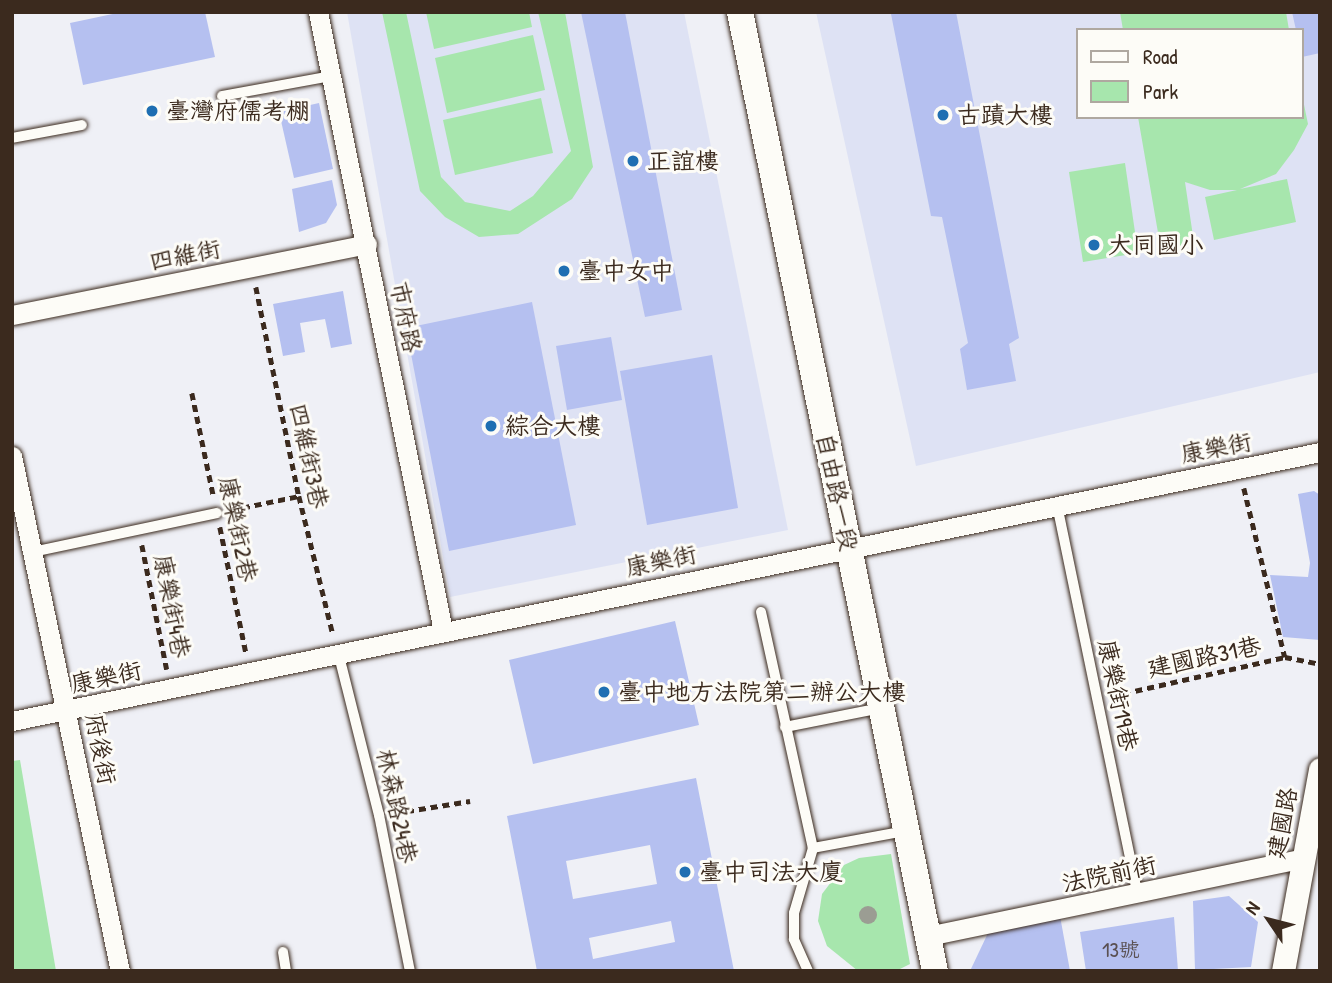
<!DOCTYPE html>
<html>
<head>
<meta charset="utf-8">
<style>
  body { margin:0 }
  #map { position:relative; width:1332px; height:983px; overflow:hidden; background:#eff0f6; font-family:"Patrick Hand","LXGW WenKai TC",sans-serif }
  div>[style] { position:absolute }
  .built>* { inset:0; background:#dee2f4 }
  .green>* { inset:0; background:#a7e6ad }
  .building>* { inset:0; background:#b5c0f0 }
  .path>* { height:4.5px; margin-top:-2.25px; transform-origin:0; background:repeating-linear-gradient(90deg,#3b2a1e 0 7px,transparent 0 12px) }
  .roads { filter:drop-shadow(0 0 2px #3b2a1e) drop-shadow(0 0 2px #3b2a1e) }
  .service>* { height:10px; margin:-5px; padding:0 5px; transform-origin:5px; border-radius:5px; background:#fdfcf7 }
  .minor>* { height:19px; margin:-9.5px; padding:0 9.5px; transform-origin:9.5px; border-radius:9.5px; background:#fdfcf7 }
  .tertiary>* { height:23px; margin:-11.5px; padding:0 11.5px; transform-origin:11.5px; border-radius:11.5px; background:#fdfcf7 }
  .secondary>* { height:26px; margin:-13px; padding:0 13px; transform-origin:13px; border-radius:13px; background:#fdfcf7 }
  .trees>* { width:18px; height:18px; margin:-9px; border-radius:50%; background:#9b9d93 }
  .dots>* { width:19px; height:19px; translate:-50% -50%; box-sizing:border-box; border:4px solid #fdfcf7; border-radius:50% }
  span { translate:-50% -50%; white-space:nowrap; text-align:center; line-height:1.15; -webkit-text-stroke:6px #fdfcf7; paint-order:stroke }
  .number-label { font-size:21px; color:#5a5052 }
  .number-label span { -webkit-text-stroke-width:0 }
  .poi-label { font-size:24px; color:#3b2a1e }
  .left { translate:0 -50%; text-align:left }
  .street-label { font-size:24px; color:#3b2a1e }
  .frame { position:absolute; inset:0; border:14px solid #3b2a1e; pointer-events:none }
  .legend { position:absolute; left:1076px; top:28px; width:228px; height:91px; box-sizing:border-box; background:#fdfcf7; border:2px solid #afa8a0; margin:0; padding:9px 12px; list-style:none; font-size:21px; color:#3b2a1e }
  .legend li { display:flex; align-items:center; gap:14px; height:35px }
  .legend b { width:35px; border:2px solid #afa8a0 }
  .north { position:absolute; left:1234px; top:885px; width:70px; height:70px; -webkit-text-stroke:5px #fdfcf7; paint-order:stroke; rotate:305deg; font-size:19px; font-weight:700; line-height:28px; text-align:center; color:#3b2a1e }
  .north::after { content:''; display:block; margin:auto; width:24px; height:32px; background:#3b2a1e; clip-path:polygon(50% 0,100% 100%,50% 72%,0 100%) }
</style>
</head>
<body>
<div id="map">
  <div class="built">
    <i style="clip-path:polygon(347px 12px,684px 12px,788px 530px,450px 597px)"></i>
    <i style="clip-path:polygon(evenodd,816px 12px,1320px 12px,1320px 372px,916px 466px,816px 12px,1078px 30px,1302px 30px,1302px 117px,1078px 117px,1078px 30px)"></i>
  </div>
  <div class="green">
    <i style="clip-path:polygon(382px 12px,406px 12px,441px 177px,465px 202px,510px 211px,533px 196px,571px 151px,538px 12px,565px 12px,593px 167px,572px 199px,518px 234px,479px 237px,445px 217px,420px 191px)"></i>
    <i style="clip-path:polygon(426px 12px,529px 12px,532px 27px,434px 49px)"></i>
    <i style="clip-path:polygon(1120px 12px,1286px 12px,1289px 30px,1123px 30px)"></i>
    <i style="clip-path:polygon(533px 35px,545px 90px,447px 113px,435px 58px)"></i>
    <i style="clip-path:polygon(1302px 95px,1308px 124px,1294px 150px,1276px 174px,1240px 189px,1287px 179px,1296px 222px,1214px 240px,1205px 197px,1237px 190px,1210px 190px,1185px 182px,1194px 243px,1161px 250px,1138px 117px,1302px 117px)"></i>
    <i style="clip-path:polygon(541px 98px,553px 153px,455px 175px,443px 120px)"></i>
    <i style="clip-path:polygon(1125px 163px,1138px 253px,1083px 262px,1069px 172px)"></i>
    <i style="clip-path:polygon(20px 760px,56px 971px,12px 971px,12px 761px)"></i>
    <i style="clip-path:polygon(891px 854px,910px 964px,896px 971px,858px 971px,827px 946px,818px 921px,822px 894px,844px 865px,859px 858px)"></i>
  </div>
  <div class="building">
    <i style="clip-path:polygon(122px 12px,205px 12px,215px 57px,83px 85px,70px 23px)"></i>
    <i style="clip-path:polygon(581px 12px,625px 12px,682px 310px,645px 317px)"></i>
    <i style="clip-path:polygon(956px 12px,1019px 338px,1009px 344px,1016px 381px,967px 390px,960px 349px,968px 343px,942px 217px,931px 216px,891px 14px)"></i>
    <i style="clip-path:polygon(1292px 12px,1320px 12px,1320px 53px,1302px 57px,1302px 30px,1296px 30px)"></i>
    <i style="clip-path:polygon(319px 103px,333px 169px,294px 178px,279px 112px)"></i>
    <i style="clip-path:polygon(332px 180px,337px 205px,326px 223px,299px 232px,292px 189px)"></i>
    <i style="clip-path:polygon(343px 291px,352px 344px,331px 348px,325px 319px,300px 323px,305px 352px,283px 356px,273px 304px)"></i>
    <i style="clip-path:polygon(532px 302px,576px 525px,449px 551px,406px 328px)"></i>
    <i style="clip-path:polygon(611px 337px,622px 400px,567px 410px,556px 346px)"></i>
    <i style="clip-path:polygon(712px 355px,738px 508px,647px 525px,620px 371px)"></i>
    <i style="clip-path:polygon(1314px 491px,1320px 495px,1320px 640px,1283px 637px,1270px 575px,1308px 577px,1310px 563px,1298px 494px)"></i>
    <i style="clip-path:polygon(675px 621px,699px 725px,533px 764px,509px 660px)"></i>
    <i style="clip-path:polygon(evenodd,696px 778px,734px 971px,537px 971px,507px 816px,696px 778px,650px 845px,657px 884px,573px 899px,566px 861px,650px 845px,696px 778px,671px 921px,675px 942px,593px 959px,589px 938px,671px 921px)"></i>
    <i style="clip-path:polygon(1229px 896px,1258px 922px,1251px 967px,1195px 970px,1193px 901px)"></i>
    <i style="clip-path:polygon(1060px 916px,1070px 971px,970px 971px,988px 933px)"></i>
    <i style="clip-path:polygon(1174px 917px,1178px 971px,1086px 971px,1080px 932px)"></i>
  </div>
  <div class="path">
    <i style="left:256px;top:287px;width:213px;rotate:78.4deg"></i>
    <i style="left:299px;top:496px;width:142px;rotate:76.2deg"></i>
    <i style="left:192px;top:393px;width:107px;rotate:78.2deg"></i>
    <i style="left:1244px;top:488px;width:174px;rotate:76.4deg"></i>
    <i style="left:231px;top:510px;width:69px;rotate:-11.6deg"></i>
    <i style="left:220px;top:527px;width:129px;rotate:78.3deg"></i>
    <i style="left:142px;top:545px;width:127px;rotate:78.7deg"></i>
    <i style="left:1112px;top:696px;width:177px;rotate:-12.7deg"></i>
    <i style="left:1285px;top:657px;width:36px;rotate:11deg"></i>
    <i style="left:395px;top:813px;width:76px;rotate:-9.1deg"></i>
  </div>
  <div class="roads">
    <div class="service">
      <i style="left:222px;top:96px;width:111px;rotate:-10.4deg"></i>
      <i style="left:12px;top:138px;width:71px;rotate:-10.5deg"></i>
      <i style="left:1057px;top:505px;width:396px;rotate:78.3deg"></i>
      <i style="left:32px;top:552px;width:189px;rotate:-11.9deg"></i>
      <i style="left:761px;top:612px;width:242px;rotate:77.6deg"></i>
      <i style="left:338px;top:652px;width:168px;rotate:75.9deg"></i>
      <i style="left:379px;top:815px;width:159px;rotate:78.8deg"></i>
      <i style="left:785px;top:727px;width:98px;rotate:-11.2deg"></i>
      <i style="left:283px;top:952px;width:19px;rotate:81deg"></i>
      <i style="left:808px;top:971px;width:35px;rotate:-114deg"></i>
      <i style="left:794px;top:939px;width:26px;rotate:-90deg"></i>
      <i style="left:794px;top:913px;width:68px;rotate:-73.7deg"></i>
      <i style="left:813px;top:848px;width:95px;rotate:-10.4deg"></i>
    </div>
    <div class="minor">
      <i style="left:318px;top:12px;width:631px;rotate:78.58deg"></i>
      <i style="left:12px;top:315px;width:362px;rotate:-11.3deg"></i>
      <i style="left:12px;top:456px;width:526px;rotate:78.16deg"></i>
      <i style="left:12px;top:721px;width:1335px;rotate:-11.62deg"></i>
      <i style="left:928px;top:936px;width:381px;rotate:-11.7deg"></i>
    </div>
    <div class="tertiary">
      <i style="left:1283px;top:971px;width:205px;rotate:-79.6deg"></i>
    </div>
    <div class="secondary">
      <i style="left:740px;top:12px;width:979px;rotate:78.51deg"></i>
    </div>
  </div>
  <div class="trees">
    <i style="left:868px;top:915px"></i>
  </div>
  <div class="dots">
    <i style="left:152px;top:111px;background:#1f6fb2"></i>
    <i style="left:943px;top:115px;background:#1f6fb2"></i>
    <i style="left:633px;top:161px;background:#1f6fb2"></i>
    <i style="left:1094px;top:245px;background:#1f6fb2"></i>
    <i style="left:564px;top:271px;background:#1f6fb2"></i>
    <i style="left:491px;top:426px;background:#1f6fb2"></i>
    <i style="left:604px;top:692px;background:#1f6fb2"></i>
    <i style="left:685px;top:872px;background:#1f6fb2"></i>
  </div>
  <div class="number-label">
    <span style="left:1121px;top:950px">13號</span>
  </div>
  <div class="poi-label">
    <span class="left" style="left:166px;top:111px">臺灣府儒考棚</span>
    <span class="left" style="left:957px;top:115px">古蹟大樓</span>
    <span class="left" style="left:647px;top:161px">正誼樓</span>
    <span class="left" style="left:1108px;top:245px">大同國小</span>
    <span class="left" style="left:578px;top:271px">臺中女中</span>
    <span class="left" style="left:505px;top:426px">綜合大樓</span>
    <span class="left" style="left:618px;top:692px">臺中地方法院第二辦公大樓</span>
    <span class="left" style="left:699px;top:872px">臺中司法大廈</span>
  </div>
  <div class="street-label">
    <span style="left:185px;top:255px;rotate:-11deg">四維街</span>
    <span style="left:406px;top:317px;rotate:79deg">市府路</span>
    <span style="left:1216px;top:448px;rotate:-11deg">康樂街</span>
    <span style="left:309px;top:456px;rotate:78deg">四維街3巷</span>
    <span style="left:837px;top:492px;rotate:78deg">自由路一段</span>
    <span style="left:238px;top:529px;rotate:78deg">康樂街2巷</span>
    <span style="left:661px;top:561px;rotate:-12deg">康樂街</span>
    <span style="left:172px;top:606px;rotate:79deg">康樂街4巷</span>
    <span style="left:1204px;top:657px;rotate:-12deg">建國路31巷</span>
    <span style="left:106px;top:677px;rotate:-12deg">康樂街</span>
    <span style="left:1118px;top:695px;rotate:78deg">康樂街19巷</span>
    <span style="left:101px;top:749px;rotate:79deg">府後街</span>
    <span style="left:397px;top:806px;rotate:78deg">林森路24巷</span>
    <span style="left:1282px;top:823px;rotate:-79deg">建國路</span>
    <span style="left:1109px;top:874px;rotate:-12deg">法院前街</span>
  </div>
  <div class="frame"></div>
  <ul class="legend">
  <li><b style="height:9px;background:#fdfcf7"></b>Road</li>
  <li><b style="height:19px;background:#a7e6ad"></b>Park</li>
  </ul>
  <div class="north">N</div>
</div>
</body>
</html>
